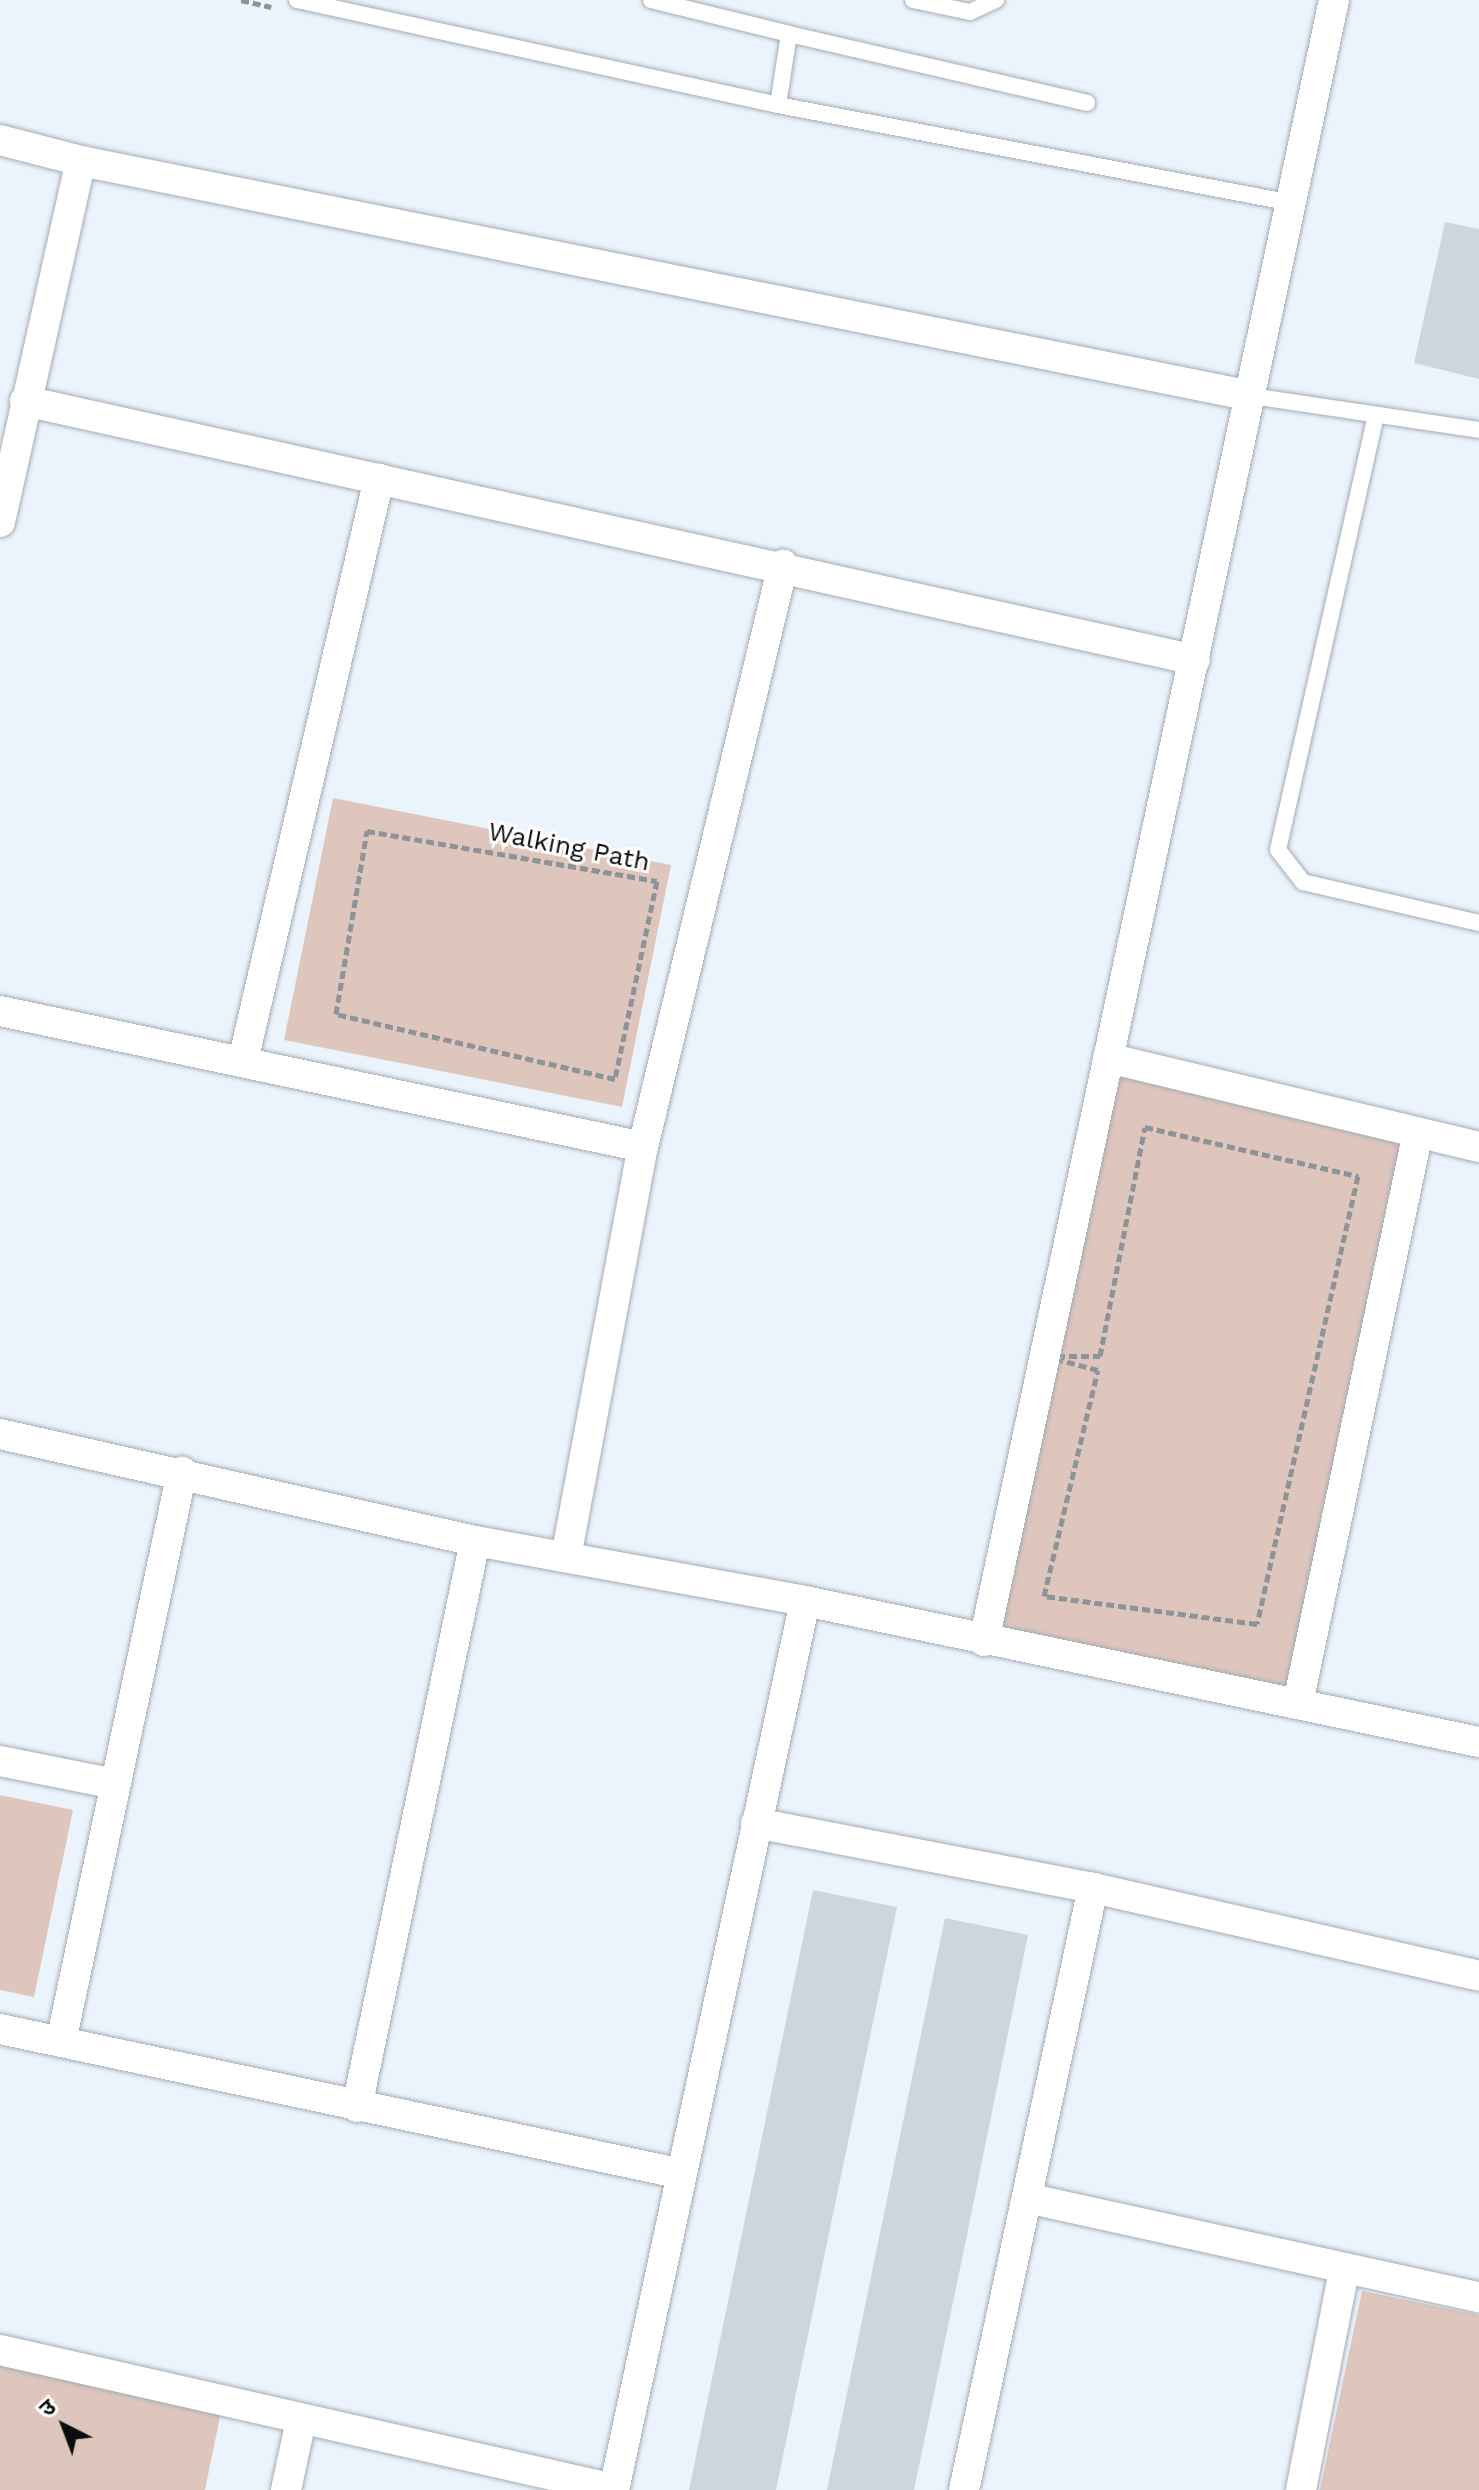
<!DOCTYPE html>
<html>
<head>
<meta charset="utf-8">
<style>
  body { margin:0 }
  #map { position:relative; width:1479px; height:2490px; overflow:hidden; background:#ebf4fd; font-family:"Work Sans","Noto Sans Devanagari",sans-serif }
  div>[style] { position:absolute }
  .green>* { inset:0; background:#dec6bd }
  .building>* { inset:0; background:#cdd6df }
  .path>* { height:5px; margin-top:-2.5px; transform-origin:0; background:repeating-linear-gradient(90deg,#8c9399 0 8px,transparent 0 12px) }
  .roads { filter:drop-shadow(0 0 2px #a4acb5) drop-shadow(0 0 2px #a4acb5) }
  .service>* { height:16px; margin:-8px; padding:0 8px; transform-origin:8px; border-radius:8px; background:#fff }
  .minor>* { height:30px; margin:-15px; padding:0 15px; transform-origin:15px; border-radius:15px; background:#fff }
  span { translate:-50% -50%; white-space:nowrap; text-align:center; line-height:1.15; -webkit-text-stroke:6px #fff; paint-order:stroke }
  .street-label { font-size:26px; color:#0a0d10 }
  .north { position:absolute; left:24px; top:2386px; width:80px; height:80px; -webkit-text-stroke:6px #fff; paint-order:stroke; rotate:318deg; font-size:22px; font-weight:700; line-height:32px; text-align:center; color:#0a0d10 }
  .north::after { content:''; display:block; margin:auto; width:28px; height:36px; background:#0a0d10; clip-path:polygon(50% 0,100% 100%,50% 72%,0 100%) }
</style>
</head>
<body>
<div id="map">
  <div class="green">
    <i style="clip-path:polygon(333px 798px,671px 865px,622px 1107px,284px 1040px)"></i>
    <i style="clip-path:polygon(1108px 1058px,1418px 1132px,1298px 1703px,984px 1641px)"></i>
    <i style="clip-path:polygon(0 1795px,73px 1810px,34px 1997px,0 1990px)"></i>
    <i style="clip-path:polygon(1362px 2291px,1479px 2315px,1479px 2490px,1320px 2490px)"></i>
    <i style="clip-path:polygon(0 2362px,222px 2407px,205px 2490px,0 2490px)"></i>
  </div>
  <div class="building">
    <i style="clip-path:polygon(1445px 222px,1479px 229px,1479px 379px,1414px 363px)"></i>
    <i style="clip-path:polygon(813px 1890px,897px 1907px,822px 2267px,776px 2490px,689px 2490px)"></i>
    <i style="clip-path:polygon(945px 1918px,1028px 1935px,967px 2235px,914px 2490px,827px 2490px)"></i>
  </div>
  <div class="path">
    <i style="left:241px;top:0;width:31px;rotate:13deg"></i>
    <i style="left:367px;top:831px;width:294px;rotate:9.8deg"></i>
    <i style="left:657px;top:881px;width:202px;rotate:102deg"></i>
    <i style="left:615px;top:1079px;width:286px;rotate:-166.9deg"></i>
    <i style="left:336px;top:1014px;width:186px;rotate:-80.4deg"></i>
    <i style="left:1145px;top:1127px;width:219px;rotate:13deg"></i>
    <i style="left:1358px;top:1176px;width:459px;rotate:102.7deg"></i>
    <i style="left:1257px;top:1624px;width:215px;rotate:-172.5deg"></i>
    <i style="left:1044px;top:1596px;width:232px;rotate:-76.6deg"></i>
    <i style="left:1098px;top:1370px;width:55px;rotate:-165.2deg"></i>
    <i style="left:1045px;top:1356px;width:55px"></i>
    <i style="left:1100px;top:1356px;width:233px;rotate:-78.9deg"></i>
  </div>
  <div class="roads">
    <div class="service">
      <i style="left:297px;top:0;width:492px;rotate:12.3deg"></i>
      <i style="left:778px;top:105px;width:523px;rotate:10.79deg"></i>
      <i style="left:651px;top:0;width:142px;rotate:13.8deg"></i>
      <i style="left:913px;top:0;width:58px;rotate:11.9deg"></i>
      <i style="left:970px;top:12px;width:29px;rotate:-25deg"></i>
      <i style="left:778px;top:105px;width:72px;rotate:-81.2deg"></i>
      <i style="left:789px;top:34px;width:306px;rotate:13deg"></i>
      <i style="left:1252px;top:396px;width:230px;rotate:8.5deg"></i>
      <i style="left:1376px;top:415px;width:446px;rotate:102.7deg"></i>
      <i style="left:1278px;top:850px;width:41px;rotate:52deg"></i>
      <i style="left:1303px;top:882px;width:181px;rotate:13.1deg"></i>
    </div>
    <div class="minor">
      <i style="left:0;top:140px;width:84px;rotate:14.5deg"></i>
      <i style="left:81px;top:161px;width:1194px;rotate:11.35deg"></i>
      <i style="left:25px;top:401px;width:1198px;rotate:12.48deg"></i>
      <i style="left:0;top:522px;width:370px;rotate:-77.4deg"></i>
      <i style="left:0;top:1011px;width:657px;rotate:11.94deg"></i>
      <i style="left:1108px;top:1058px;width:382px;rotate:13.5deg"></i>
      <i style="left:243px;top:1061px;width:598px;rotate:-76.85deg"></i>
      <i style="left:0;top:1434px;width:487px;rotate:12.7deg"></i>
      <i style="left:475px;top:1541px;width:335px;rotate:10.3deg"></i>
      <i style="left:805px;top:1601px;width:689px;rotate:11.82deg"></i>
      <i style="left:566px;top:1557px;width:417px;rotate:-79.4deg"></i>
      <i style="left:643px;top:1147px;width:599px;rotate:-76.47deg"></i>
      <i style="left:984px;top:1641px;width:1678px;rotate:-77.96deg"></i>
      <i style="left:1298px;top:1703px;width:583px;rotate:-78.13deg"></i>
      <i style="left:0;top:1761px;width:117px;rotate:11.3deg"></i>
      <i style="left:756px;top:1823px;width:343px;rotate:10.9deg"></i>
      <i style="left:1093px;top:1888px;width:396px;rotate:12.8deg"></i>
      <i style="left:0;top:2029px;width:697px;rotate:12deg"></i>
      <i style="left:61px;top:2042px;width:583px;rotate:-78.02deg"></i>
      <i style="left:357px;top:2107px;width:578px;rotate:-78.22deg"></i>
      <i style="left:1027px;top:2198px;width:463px;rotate:12.4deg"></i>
      <i style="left:0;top:2350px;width:630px;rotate:12.76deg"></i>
      <i style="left:286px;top:2490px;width:72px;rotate:-77.9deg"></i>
      <i style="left:614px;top:2490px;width:909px;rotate:-77.87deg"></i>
      <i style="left:964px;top:2490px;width:616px;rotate:-77.91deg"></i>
      <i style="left:1301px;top:2490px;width:223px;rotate:-78.9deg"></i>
    </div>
  </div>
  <div class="street-label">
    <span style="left:569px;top:847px;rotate:11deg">Walking Path</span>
  </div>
  <div class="north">उ</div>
</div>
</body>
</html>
